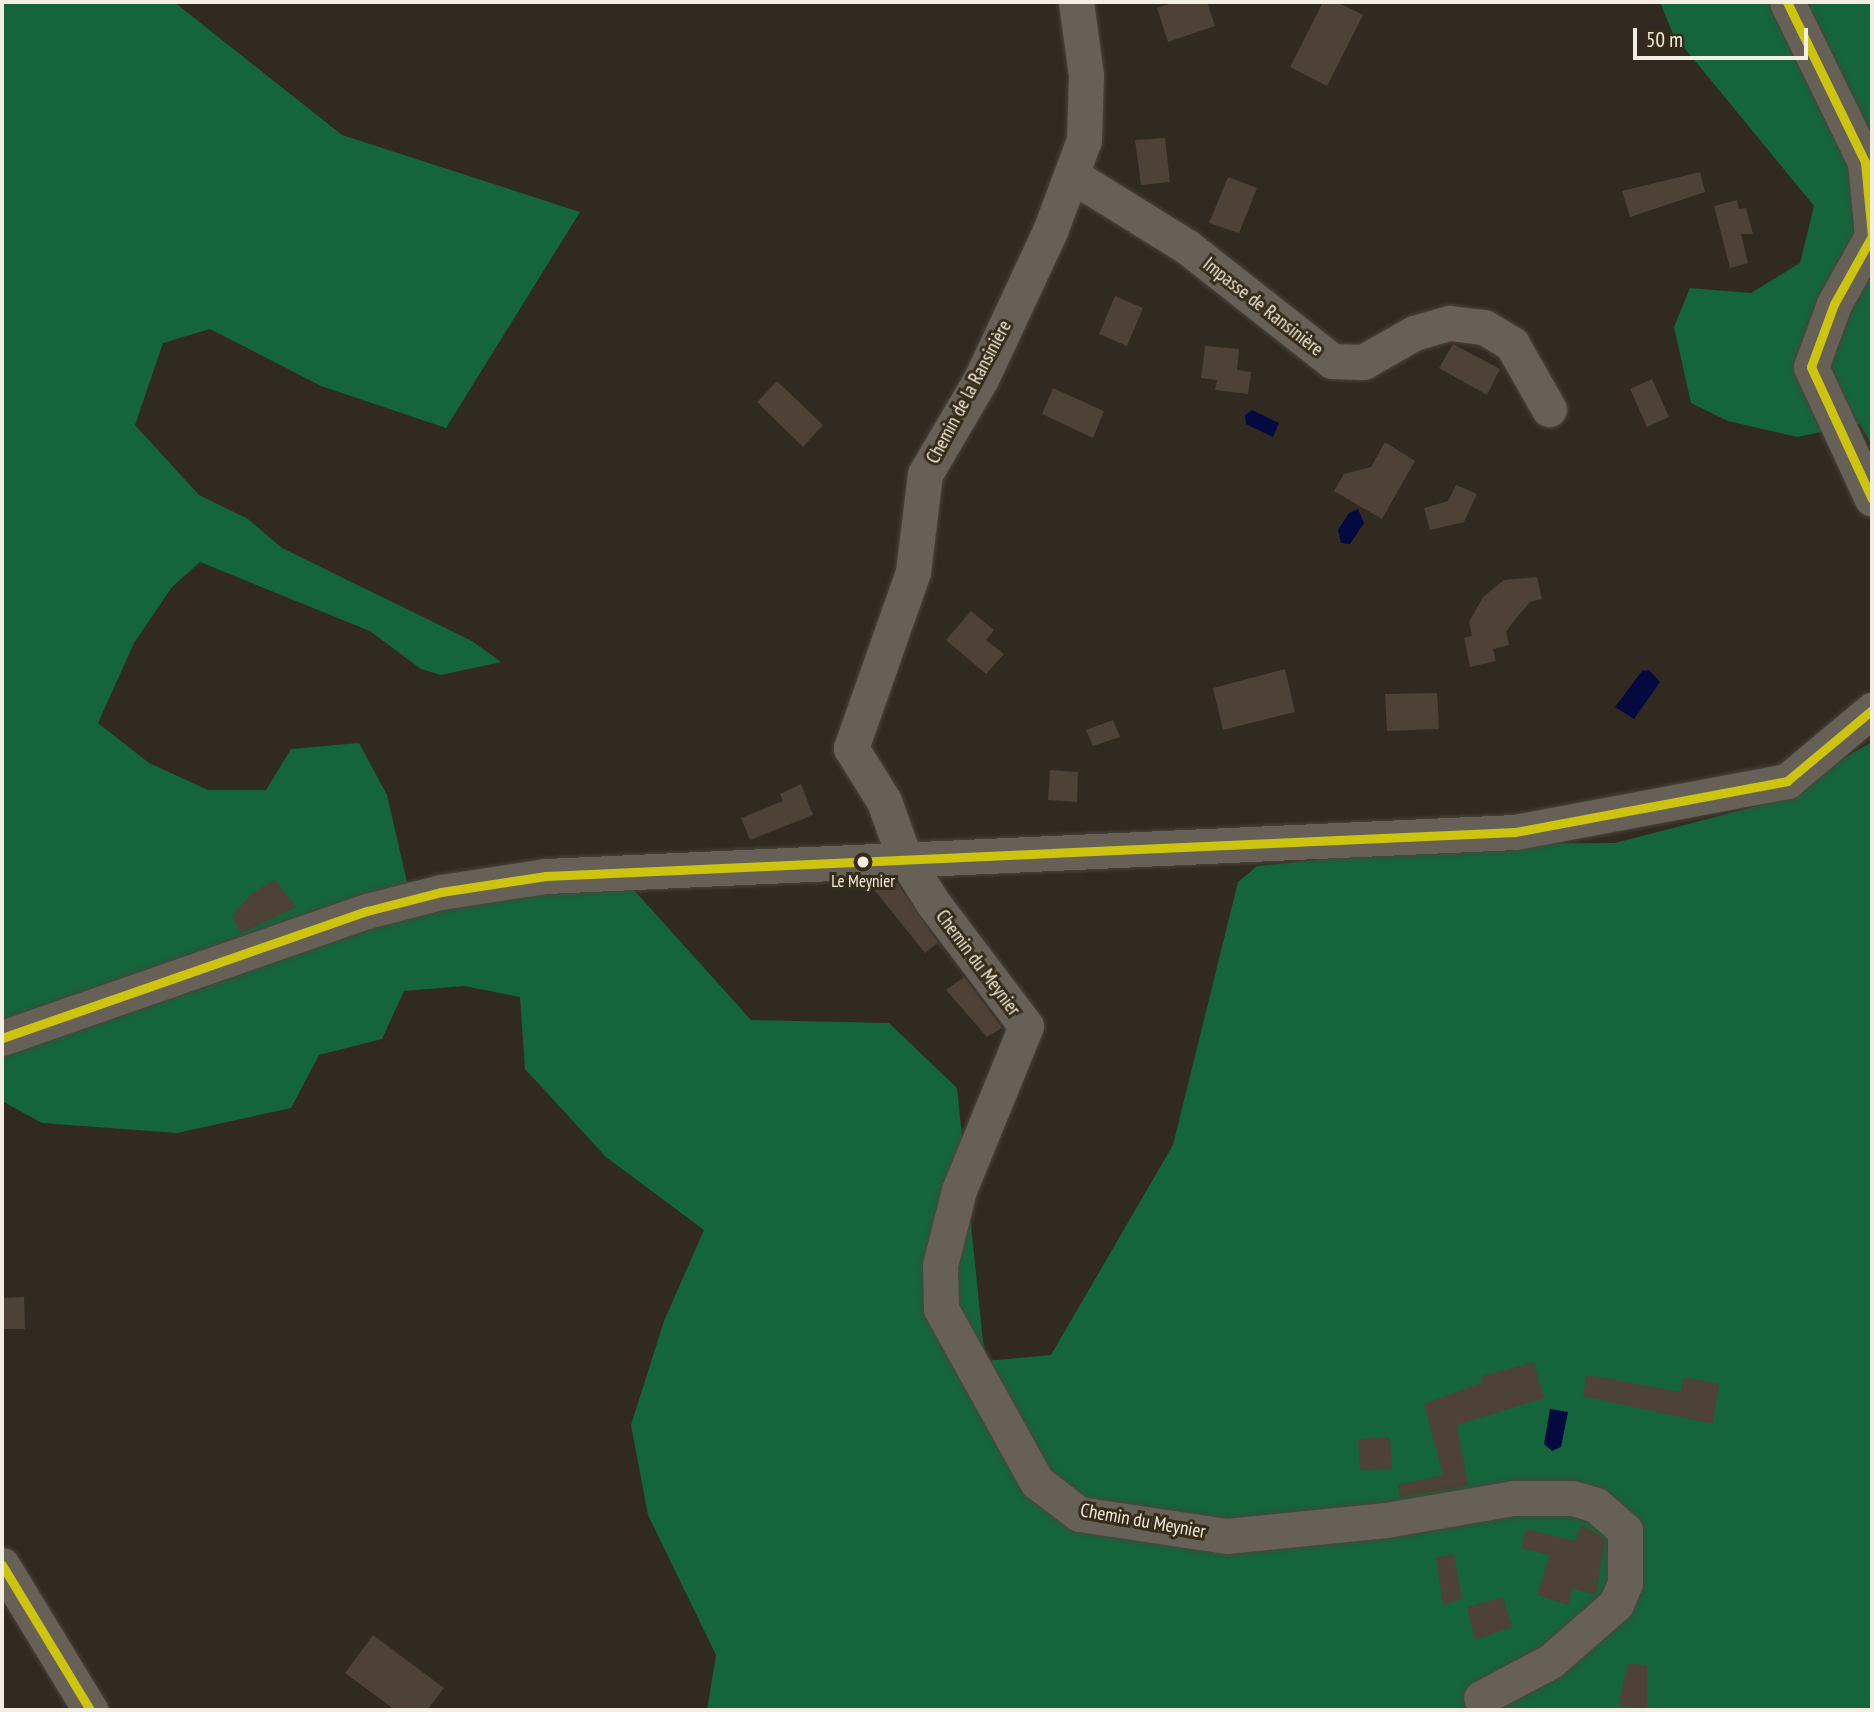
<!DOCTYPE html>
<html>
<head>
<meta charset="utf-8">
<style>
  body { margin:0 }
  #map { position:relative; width:1874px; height:1712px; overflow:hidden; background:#302a20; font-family:"PT Sans Narrow",sans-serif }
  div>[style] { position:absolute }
  .forest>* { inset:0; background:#14653c }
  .water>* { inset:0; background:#040940 }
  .building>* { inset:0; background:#4e4135 }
  .roads { filter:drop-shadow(0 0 2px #4a443d) drop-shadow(0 0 2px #4a443d) }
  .minor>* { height:35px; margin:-17.5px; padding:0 17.5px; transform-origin:17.5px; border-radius:17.5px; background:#676056 }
  .bus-1>* { height:9px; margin:-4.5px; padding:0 4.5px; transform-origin:4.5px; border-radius:4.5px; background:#ccc40f }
  .dots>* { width:19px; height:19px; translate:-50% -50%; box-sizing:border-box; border:4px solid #372c19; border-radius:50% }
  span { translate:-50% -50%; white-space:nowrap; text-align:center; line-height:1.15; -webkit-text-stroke:6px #372c19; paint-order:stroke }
  .bus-label { font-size:17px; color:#f4ede1 }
  .street-label { font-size:19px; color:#f4ede1 }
  .frame { position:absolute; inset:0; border:4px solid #f4ede1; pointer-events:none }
  .scale { position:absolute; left:1633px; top:28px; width:175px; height:32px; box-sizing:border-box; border:4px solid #f4ede1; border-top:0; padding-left:9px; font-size:21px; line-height:24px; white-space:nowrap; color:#f4ede1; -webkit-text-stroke:5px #372c19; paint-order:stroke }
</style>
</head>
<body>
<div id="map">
  <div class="forest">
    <i style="clip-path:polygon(2px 2px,174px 2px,342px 135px,580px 212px,446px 428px,321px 386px,210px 329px,163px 343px,135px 425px,199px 495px,248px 519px,282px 548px,472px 641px,501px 662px,441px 675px,421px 669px,370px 631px,200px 562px,172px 587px,134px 643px,98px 723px,149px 763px,208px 790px,266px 790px,291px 749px,359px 743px,387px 795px,407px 882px,606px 859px,751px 1020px,889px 1023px,957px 1088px,985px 1361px,1051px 1355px,1173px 1145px,1238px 882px,1257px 866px,1469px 844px,1615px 843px,1765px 804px,1872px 742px,1872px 1710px,707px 1710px,716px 1655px,648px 1515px,631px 1425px,664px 1321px,704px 1230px,606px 1157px,525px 1069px,520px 997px,464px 986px,404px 991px,382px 1039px,319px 1055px,291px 1108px,177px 1133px,42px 1123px,2px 1101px)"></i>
    <i style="clip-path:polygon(1660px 2px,1872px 2px,1872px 446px,1860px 424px,1797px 437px,1728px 421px,1691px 403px,1674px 327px,1690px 288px,1751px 293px,1800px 263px,1814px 206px,1673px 34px)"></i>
  </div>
  <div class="water">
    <i style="clip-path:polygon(1252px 410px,1279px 423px,1273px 437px,1246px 424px,1245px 415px)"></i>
    <i style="clip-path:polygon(1358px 509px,1364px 523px,1350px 544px,1341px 543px,1338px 530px,1349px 513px)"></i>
    <i style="clip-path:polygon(1649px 670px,1660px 682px,1634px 719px,1615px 707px,1642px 671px)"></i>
    <i style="clip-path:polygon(1550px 1409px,1568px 1412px,1561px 1447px,1552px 1451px,1544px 1444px)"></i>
  </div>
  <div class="building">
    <i style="clip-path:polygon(1174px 2px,1207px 2px,1215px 26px,1168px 42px,1157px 8px)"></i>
    <i style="clip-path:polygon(1323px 2px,1337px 2px,1363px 15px,1327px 86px,1290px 67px)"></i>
    <i style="clip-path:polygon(1165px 138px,1170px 182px,1141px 185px,1135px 140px)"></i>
    <i style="clip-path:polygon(1700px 172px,1705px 192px,1630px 217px,1622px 191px)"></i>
    <i style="clip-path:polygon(1228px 177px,1257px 188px,1239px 233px,1209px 223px)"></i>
    <i style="clip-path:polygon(1737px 200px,1739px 209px,1746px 208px,1753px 234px,1741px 234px,1748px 263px,1730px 268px,1714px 206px)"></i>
    <i style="clip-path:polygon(1115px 296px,1143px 308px,1127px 346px,1099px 334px)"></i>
    <i style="clip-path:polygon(1453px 344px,1500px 369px,1487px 395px,1439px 368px)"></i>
    <i style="clip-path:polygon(1205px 346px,1239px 349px,1237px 370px,1251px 372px,1248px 394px,1215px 390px,1217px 380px,1201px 378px)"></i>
    <i style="clip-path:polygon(1652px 379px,1669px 417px,1647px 427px,1630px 389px)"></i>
    <i style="clip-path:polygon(777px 381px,823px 425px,803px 447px,757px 402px)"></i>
    <i style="clip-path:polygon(1053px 388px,1104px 411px,1093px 438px,1042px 414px)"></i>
    <i style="clip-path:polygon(1385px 442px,1415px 461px,1382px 519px,1334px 491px,1344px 474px,1371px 467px)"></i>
    <i style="clip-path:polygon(1456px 485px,1477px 494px,1464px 522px,1430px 530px,1424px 508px,1448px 501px)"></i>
    <i style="clip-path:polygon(1537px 577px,1542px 599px,1530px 602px,1513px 622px,1506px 632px,1509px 645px,1493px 649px,1496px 661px,1470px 667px,1464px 638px,1472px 636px,1469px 622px,1483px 597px,1504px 580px)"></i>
    <i style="clip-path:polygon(971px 611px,994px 630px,986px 640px,1004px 654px,986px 674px,946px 640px)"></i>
    <i style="clip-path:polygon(1285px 669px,1295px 712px,1223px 730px,1213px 688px)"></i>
    <i style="clip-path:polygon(1437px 693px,1439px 729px,1387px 731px,1385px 694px)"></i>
    <i style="clip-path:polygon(1113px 720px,1120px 737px,1093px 746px,1086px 730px)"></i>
    <i style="clip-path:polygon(1050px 770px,1078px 772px,1077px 802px,1048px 800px)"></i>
    <i style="clip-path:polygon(801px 784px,813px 815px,750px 840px,741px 818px,783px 801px,780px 794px)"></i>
    <i style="clip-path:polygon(275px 880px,296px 907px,241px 933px,232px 916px,252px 893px)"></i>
    <i style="clip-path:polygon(895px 880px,938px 943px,925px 953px,868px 882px)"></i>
    <i style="clip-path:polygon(964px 977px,1002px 1028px,987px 1037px,946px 990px)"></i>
    <i style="clip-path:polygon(24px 1297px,25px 1329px,2px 1329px,2px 1298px)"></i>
    <i style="clip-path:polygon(1534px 1362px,1544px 1398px,1457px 1425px,1468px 1486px,1400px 1497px,1398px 1485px,1443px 1475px,1424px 1404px,1483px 1382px,1482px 1376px)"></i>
    <i style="clip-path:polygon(1587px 1375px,1681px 1392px,1684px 1377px,1719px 1384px,1713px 1424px,1583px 1396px)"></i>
    <i style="clip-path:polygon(1390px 1437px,1392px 1469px,1360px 1470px,1358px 1439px)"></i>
    <i style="clip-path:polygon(1581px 1525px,1605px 1539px,1596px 1595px,1573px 1588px,1568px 1605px,1537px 1595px,1550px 1555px,1521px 1548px,1526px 1529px,1575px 1541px)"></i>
    <i style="clip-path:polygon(1454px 1554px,1462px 1599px,1443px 1605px,1436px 1558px)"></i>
    <i style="clip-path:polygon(1503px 1597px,1512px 1627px,1475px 1640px,1467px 1607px)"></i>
    <i style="clip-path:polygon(373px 1635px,444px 1688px,427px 1710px,395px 1710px,345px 1673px)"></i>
    <i style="clip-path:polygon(1628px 1663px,1647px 1666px,1647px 1710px,1618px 1705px)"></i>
  </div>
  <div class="roads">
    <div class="minor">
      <i style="left:1076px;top:2px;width:74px;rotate:82.2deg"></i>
      <i style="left:1086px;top:75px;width:65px;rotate:91.8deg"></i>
      <i style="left:1084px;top:140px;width:97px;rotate:110.5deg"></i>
      <i style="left:1050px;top:231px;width:161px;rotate:115deg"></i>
      <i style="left:982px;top:377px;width:113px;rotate:120.4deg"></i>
      <i style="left:925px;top:474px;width:99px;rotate:97deg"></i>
      <i style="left:913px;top:572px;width:187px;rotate:109.4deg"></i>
      <i style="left:851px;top:748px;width:62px;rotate:58.1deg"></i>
      <i style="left:884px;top:801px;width:59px;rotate:70.3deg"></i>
      <i style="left:904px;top:857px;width:54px;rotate:57.8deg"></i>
      <i style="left:933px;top:903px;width:154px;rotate:52.9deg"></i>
      <i style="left:1026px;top:1026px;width:177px;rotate:112.2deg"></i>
      <i style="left:959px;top:1190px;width:77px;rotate:104.2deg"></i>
      <i style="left:940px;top:1265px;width:44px;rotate:88.7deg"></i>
      <i style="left:941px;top:1309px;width:198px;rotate:61deg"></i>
      <i style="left:1037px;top:1482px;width:53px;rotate:37.3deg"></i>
      <i style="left:1079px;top:1514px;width:149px;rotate:8.5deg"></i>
      <i style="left:1226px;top:1536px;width:161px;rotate:-5.7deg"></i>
      <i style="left:1386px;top:1520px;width:130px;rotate:-9.8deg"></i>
      <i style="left:1514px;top:1498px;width:58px"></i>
      <i style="left:1572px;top:1498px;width:25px;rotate:16deg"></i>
      <i style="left:1596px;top:1505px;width:38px;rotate:41deg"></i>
      <i style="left:1625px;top:1530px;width:53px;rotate:90deg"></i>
      <i style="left:1625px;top:1583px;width:23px;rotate:113deg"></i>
      <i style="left:1616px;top:1604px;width:86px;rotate:138.8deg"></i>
      <i style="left:1551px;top:1661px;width:79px;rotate:152.1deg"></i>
      <i style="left:1787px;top:2px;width:178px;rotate:64deg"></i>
      <i style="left:1865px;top:162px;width:74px;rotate:84.6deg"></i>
      <i style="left:1073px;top:176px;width:133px;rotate:31.8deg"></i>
      <i style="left:1186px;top:246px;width:186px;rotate:38.2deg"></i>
      <i style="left:1332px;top:361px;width:31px;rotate:2deg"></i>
      <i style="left:1363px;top:362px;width:59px;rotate:-29.6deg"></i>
      <i style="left:1414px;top:333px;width:37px;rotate:-16deg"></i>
      <i style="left:1450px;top:323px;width:34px;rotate:7deg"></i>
      <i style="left:1484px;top:327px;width:33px;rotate:31deg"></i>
      <i style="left:1512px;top:344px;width:75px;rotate:60.4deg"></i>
      <i style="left:1872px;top:236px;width:78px;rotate:119.2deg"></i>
      <i style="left:1834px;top:304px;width:67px;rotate:110.1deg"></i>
      <i style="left:1811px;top:367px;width:145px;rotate:65.2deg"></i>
      <i style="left:2px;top:1038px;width:386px;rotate:-19.2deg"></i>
      <i style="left:367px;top:911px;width:76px;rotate:-14.4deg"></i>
      <i style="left:441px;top:892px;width:106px;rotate:-8.7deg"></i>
      <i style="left:546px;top:876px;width:970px;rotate:-2.6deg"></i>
      <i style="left:1515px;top:832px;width:277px;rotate:-10.6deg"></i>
      <i style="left:1787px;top:781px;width:111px;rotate:-39.9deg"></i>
      <i style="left:2px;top:1565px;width:170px;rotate:58.7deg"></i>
    </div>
  </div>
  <div class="bus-1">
    <i style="left:1787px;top:2px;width:178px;rotate:64deg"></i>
    <i style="left:1865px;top:162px;width:74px;rotate:84.6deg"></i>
    <i style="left:1872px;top:236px;width:78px;rotate:119.2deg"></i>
    <i style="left:1834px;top:304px;width:67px;rotate:110.1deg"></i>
    <i style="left:1811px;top:367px;width:145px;rotate:65.2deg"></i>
    <i style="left:2px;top:1038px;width:386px;rotate:-19.2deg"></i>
    <i style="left:367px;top:911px;width:76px;rotate:-14.4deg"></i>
    <i style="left:441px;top:892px;width:106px;rotate:-8.7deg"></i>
    <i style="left:546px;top:876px;width:970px;rotate:-2.6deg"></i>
    <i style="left:1515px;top:832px;width:277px;rotate:-10.6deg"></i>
    <i style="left:1787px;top:781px;width:111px;rotate:-39.9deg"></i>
    <i style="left:2px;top:1565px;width:170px;rotate:58.7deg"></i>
  </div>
  <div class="dots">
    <i style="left:863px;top:862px;background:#f4ede1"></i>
  </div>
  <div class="bus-label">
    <span style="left:863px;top:882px">Le Meynier</span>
  </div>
  <div class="street-label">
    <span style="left:1263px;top:307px;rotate:38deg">Impasse de Ransinière</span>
    <span style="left:969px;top:392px;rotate:-62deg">Chemin de la Ransinière</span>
    <span style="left:978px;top:963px;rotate:53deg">Chemin du Meynier</span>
    <span style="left:1143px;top:1521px;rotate:10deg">Chemin du Meynier</span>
  </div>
  <div class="frame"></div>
  <div class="scale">50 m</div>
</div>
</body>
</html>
